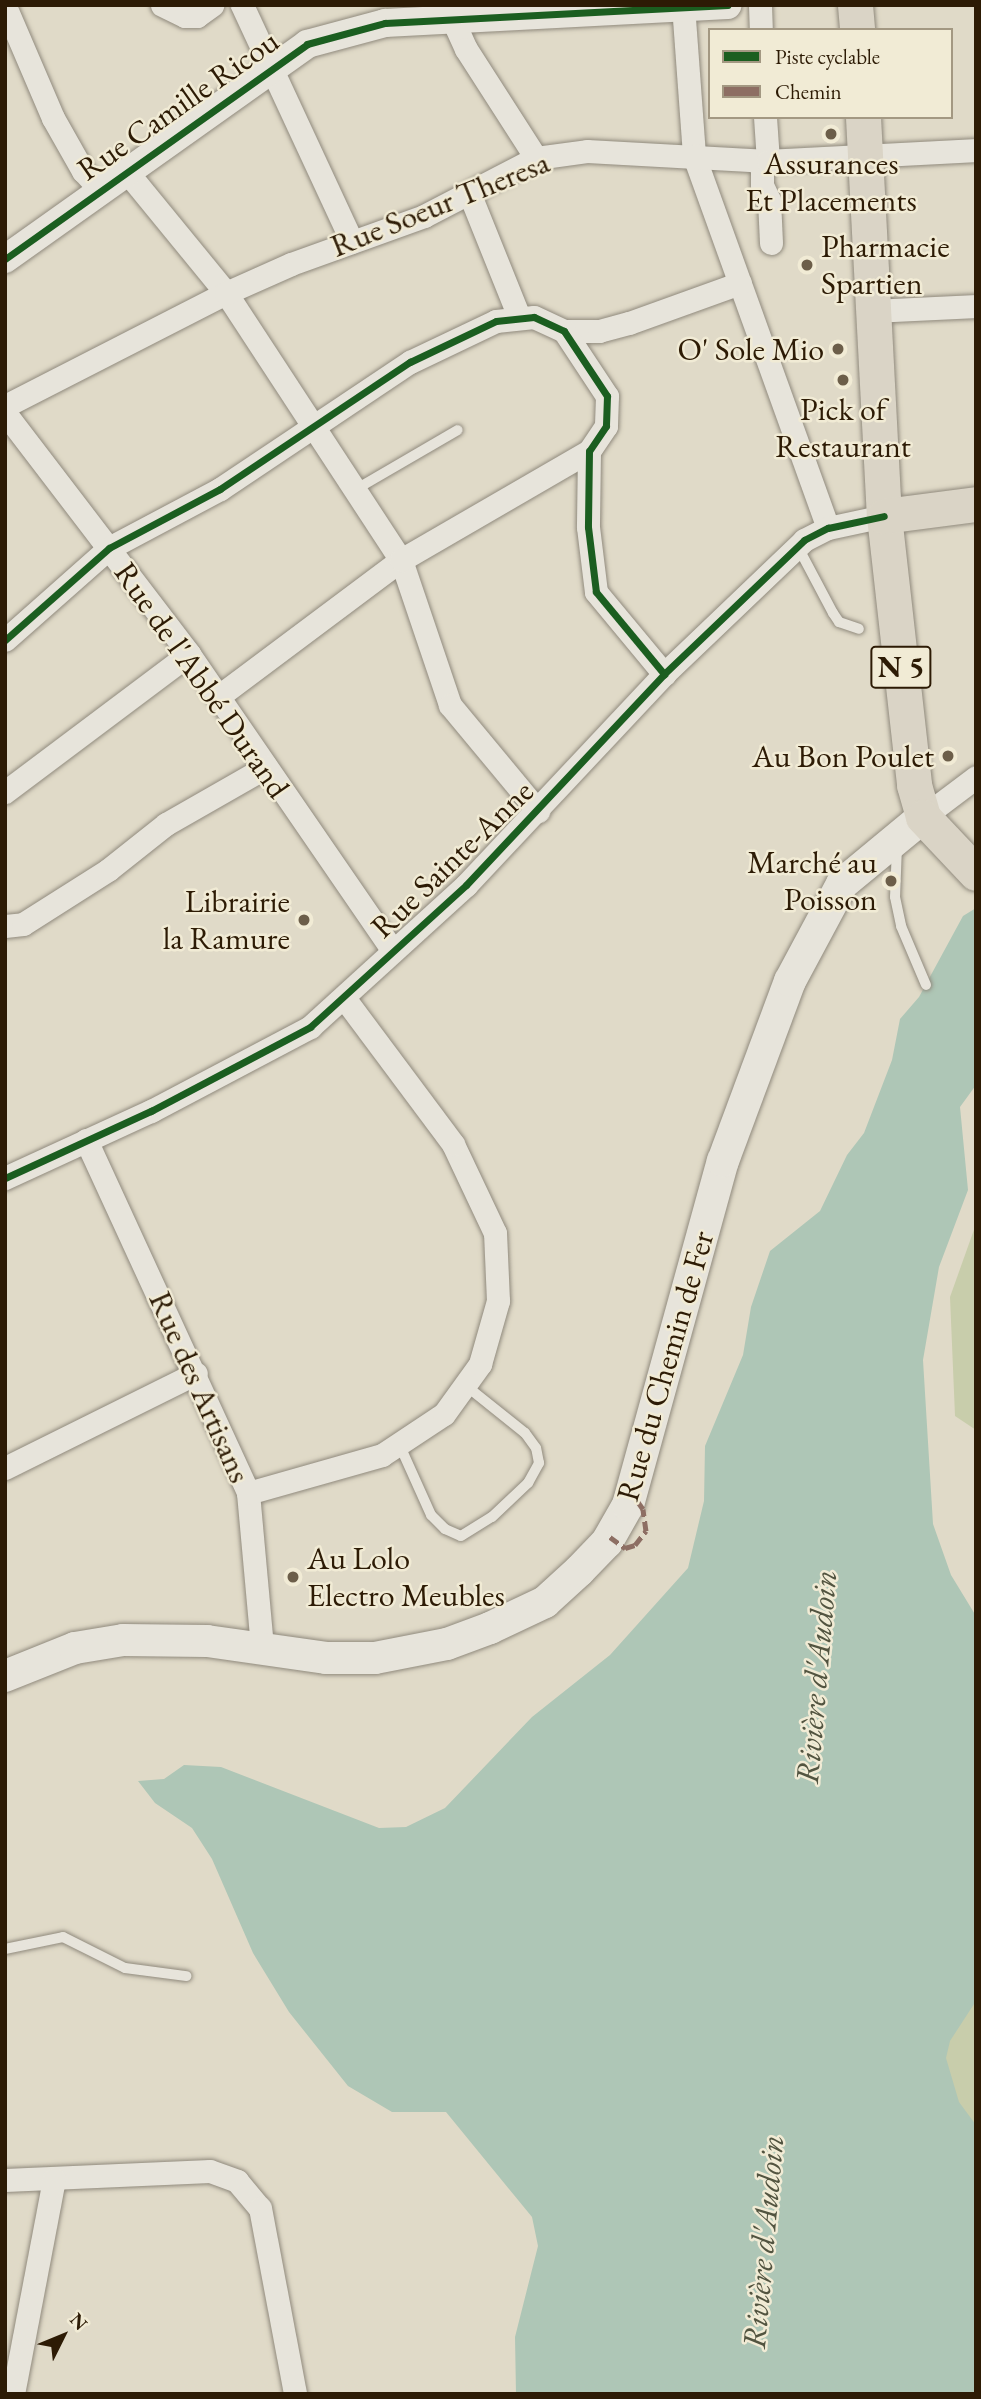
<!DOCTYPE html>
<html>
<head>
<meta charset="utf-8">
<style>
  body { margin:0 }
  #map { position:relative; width:981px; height:2399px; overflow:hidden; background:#e0dac8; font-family:"EB Garamond",serif }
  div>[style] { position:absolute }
  .green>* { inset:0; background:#c8cdab }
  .water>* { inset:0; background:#aec6b6 }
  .roads { filter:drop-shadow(0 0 2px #908a7d) drop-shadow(0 0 2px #908a7d) }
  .service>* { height:10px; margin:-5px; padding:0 5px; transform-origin:5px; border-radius:5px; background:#e7e4db }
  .minor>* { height:23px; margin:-11.5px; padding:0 11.5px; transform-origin:11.5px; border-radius:11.5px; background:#e7e4db }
  .tertiary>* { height:28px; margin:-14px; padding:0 14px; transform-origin:14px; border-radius:14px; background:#e7e4db }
  .secondary>* { height:32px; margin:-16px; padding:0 16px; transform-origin:16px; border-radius:16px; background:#e7e4db }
  .primary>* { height:35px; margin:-17.5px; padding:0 17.5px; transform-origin:17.5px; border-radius:17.5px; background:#dad4c6 }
  .quiet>* { height:5px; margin-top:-2.5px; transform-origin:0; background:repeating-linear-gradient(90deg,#8d6e63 0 10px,transparent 0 15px) }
  .cycleway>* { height:7px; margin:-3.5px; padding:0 3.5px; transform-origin:3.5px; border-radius:3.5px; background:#1b5e20 }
  .dots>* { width:19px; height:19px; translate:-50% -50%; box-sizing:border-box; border:4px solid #f1ebd5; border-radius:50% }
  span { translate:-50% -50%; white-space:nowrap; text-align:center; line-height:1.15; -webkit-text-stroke:5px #f1ebd5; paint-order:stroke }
  .shield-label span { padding:2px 5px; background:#f1ebd5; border:2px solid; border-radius:5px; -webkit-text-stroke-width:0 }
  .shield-label { font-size:30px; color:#2d1b05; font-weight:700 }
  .street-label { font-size:32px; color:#2d1b05 }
  .poi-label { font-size:32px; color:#2d1b05 }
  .left { translate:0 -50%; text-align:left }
  .right { translate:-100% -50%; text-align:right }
  .water-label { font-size:33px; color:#525440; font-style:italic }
  .frame { position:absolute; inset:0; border:7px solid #2d1b05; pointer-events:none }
  .legend { position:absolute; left:708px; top:28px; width:245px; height:91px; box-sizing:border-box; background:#f1ebd5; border:2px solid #a39882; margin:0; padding:9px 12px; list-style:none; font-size:21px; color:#2d1b05 }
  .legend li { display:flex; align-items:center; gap:14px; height:35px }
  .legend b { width:35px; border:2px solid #a39882 }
  .north { position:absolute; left:28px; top:2301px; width:70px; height:70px; -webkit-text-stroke:5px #f1ebd5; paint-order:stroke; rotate:47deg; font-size:19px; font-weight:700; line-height:28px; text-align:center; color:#2d1b05 }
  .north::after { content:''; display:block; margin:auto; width:24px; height:32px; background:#2d1b05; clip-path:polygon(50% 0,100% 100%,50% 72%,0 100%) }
</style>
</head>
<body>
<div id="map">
  <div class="green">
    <i style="clip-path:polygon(976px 1224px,976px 1430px,955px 1416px,950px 1297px)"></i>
    <i style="clip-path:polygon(976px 1980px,976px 2167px,929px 2064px)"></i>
  </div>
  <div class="water">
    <i style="clip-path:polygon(976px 908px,976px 1085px,960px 1107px,968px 1190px,939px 1267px,923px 1360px,933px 1524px,951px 1575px,976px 1616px,976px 2001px,950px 2041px,946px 2058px,959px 2102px,976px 2125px,976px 2394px,516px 2394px,515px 2337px,538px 2246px,532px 2217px,446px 2112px,392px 2112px,348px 2086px,289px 2012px,253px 1953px,212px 1859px,192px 1828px,155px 1803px,138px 1781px,164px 1779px,184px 1765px,221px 1767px,379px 1828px,406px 1827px,445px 1808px,532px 1717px,610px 1655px,688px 1568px,704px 1501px,705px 1446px,743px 1355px,751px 1307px,770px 1251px,820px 1211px,847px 1155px,864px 1133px,892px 1060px,900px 1019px,919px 997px,963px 916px)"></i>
  </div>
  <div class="roads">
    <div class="service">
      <i style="left:353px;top:491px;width:121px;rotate:-30.2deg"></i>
      <i style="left:798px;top:547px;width:75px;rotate:62.1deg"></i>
      <i style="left:833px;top:613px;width:11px;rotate:56deg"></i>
      <i style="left:839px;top:622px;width:21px;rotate:19deg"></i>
      <i style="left:897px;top:846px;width:51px;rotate:92.2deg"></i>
      <i style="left:895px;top:897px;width:30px;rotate:78deg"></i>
      <i style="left:901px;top:926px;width:64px;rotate:67deg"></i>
      <i style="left:400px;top:1446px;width:76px;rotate:65.8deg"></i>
      <i style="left:431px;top:1515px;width:20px;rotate:45deg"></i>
      <i style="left:445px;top:1529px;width:17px;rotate:24deg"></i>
      <i style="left:461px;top:1536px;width:36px;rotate:-32deg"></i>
      <i style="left:492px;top:1517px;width:50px;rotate:-43.4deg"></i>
      <i style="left:528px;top:1483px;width:23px;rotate:-61deg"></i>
      <i style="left:539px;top:1463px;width:15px;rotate:-101deg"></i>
      <i style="left:536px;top:1448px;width:19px;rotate:-126deg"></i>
      <i style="left:525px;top:1433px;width:77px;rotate:-141.3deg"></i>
      <i style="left:5px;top:1949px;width:59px;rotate:-11.7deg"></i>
      <i style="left:63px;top:1937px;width:69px;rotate:26.6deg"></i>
      <i style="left:125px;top:1968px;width:62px;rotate:7.5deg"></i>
    </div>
    <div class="minor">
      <i style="left:162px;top:5px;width:25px;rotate:26deg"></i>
      <i style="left:185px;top:16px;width:12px"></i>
      <i style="left:197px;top:16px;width:19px;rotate:-36deg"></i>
      <i style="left:242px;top:5px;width:261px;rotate:65.1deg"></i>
      <i style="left:446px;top:5px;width:48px;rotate:65.6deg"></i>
      <i style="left:466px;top:49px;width:130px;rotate:57.3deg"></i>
      <i style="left:683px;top:5px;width:151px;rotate:85.8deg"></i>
      <i style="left:694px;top:156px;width:395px;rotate:70.2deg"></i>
      <i style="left:760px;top:5px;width:25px;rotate:88deg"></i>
      <i style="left:5px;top:6px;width:122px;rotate:66.8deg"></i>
      <i style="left:53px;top:118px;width:61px;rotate:60.5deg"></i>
      <i style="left:83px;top:171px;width:26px;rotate:47deg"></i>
      <i style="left:765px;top:117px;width:44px;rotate:86.1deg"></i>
      <i style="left:768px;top:161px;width:12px;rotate:121deg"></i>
      <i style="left:762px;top:171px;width:14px;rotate:90deg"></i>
      <i style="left:762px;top:185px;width:17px;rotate:65deg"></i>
      <i style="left:769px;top:200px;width:43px;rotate:87.3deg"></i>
      <i style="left:127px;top:172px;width:156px;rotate:50.7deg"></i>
      <i style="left:226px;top:293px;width:319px;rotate:56.8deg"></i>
      <i style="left:401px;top:560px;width:153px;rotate:71.3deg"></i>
      <i style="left:450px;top:705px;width:138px;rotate:50.3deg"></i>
      <i style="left:470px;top:195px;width:131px;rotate:68.1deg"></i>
      <i style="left:873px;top:311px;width:103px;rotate:-2.8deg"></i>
      <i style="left:564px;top:331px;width:35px"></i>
      <i style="left:599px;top:331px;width:31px;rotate:-15deg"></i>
      <i style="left:629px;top:323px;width:118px;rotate:-19.8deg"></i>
      <i style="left:5px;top:406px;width:248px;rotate:-27.1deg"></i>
      <i style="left:226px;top:293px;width:71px;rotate:-24deg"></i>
      <i style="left:291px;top:264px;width:141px;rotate:-19.8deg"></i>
      <i style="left:424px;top:216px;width:126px;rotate:-27.4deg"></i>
      <i style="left:536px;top:158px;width:51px;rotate:-7.8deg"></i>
      <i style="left:587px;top:151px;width:181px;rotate:3.2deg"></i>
      <i style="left:768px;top:161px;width:208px;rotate:-3deg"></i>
      <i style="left:5px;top:413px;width:303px;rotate:52.6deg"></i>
      <i style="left:189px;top:654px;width:360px;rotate:55.5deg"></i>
      <i style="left:5px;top:640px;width:139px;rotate:-41.5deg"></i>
      <i style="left:109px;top:548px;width:126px;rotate:-28deg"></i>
      <i style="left:220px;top:489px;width:229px;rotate:-33.8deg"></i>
      <i style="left:410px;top:362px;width:95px;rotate:-25.5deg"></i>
      <i style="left:496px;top:321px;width:38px;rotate:-6deg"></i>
      <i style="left:534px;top:317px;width:33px;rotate:25deg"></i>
      <i style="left:564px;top:331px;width:78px;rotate:56.5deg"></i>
      <i style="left:607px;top:396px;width:30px;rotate:92deg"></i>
      <i style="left:606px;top:426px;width:30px;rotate:124deg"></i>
      <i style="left:589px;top:451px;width:76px;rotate:90.8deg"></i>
      <i style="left:588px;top:527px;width:65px;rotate:83deg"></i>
      <i style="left:596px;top:592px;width:107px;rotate:50.3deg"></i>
      <i style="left:219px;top:696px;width:227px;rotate:-36.8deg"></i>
      <i style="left:401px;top:560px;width:217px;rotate:-30.1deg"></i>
      <i style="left:5px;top:792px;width:230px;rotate:-36.9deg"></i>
      <i style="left:923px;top:817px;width:66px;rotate:-37deg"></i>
      <i style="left:5px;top:926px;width:18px;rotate:-6deg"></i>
      <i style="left:23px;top:924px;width:101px;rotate:-32.4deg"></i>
      <i style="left:108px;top:870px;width:74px;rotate:-38.4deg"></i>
      <i style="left:166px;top:824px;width:115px;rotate:-29.7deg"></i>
      <i style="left:86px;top:1140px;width:388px;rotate:65.3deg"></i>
      <i style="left:248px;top:1493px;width:156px;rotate:84.8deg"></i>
      <i style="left:5px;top:1178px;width:161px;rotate:-24.7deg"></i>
      <i style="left:151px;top:1111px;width:180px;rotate:-27.8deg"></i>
      <i style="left:310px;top:1027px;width:211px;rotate:-42.3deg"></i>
      <i style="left:466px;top:885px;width:289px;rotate:-46.8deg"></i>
      <i style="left:664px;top:674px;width:194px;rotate:-43.7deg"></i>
      <i style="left:804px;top:540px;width:27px;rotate:-27deg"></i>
      <i style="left:828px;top:528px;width:57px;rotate:-12.1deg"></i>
      <i style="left:5px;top:1468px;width:213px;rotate:-26.4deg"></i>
      <i style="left:248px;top:1493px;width:139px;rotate:-15.8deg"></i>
      <i style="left:382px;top:1455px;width:74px;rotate:-33.5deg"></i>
      <i style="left:444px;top:1414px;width:62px;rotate:-54.2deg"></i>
      <i style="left:480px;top:1364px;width:66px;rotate:-74.1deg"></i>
      <i style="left:498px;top:1301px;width:68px;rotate:-92.5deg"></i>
      <i style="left:495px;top:1233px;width:98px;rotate:-115.3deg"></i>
      <i style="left:453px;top:1144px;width:182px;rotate:-126.7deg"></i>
      <i style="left:5px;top:2180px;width:205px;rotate:-2.5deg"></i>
      <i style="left:210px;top:2171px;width:29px;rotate:20deg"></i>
      <i style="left:237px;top:2181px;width:35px;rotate:50deg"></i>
      <i style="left:260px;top:2208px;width:189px;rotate:79.3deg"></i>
      <i style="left:13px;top:2394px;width:219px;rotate:-79.2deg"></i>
    </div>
    <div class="tertiary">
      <i style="left:5px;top:259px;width:371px;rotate:-35.4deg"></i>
      <i style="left:307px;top:44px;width:81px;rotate:-15.1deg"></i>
      <i style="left:385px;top:23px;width:343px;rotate:-3deg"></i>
    </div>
    <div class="secondary">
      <i style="left:5px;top:1676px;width:75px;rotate:-21.8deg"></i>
      <i style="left:75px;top:1648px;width:49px;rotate:-9.5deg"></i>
      <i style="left:123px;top:1640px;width:84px;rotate:0.7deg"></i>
      <i style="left:207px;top:1641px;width:120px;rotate:8.1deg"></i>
      <i style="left:326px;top:1658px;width:49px"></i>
      <i style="left:375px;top:1658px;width:73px;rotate:-11deg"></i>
      <i style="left:447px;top:1644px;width:46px;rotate:-20.4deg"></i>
      <i style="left:490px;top:1628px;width:61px;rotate:-25.3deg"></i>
      <i style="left:545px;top:1602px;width:46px;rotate:-42.4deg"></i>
      <i style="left:579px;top:1571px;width:40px;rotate:-46deg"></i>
      <i style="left:607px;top:1542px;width:43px;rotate:-60.4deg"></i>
      <i style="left:628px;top:1505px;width:357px;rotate:-74.6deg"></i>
      <i style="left:723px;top:1161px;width:192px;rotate:-69.6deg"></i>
      <i style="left:790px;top:981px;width:110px;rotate:-61.8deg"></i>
      <i style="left:842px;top:884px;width:105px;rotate:-39.6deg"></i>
    </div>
    <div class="primary">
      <i style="left:855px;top:5px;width:25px;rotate:85deg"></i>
      <i style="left:863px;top:117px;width:400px;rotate:87deg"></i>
      <i style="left:884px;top:516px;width:271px;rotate:83.6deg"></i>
      <i style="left:914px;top:785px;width:33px;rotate:74deg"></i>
      <i style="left:923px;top:817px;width:77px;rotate:46.6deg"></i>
      <i style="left:884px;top:516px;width:93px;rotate:-7.4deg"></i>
    </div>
  </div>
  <div class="quiet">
    <i style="left:610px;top:1537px;width:19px;rotate:36deg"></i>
    <i style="left:625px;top:1548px;width:10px;rotate:-17deg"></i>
    <i style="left:635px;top:1545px;width:18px;rotate:-52deg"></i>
    <i style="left:646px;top:1531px;width:22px;rotate:-98deg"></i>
    <i style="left:643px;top:1509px;width:19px;rotate:-125deg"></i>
  </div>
  <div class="cycleway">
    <i style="left:5px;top:259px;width:371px;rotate:-35.4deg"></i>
    <i style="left:307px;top:44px;width:81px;rotate:-15.1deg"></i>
    <i style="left:385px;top:23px;width:343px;rotate:-3deg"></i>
    <i style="left:5px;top:640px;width:139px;rotate:-41.5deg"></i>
    <i style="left:109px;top:548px;width:126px;rotate:-28deg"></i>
    <i style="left:220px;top:489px;width:229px;rotate:-33.8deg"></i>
    <i style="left:410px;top:362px;width:95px;rotate:-25.5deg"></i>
    <i style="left:496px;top:321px;width:38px;rotate:-6deg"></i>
    <i style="left:534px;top:317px;width:33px;rotate:25deg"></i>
    <i style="left:564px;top:331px;width:78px;rotate:56.5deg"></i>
    <i style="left:607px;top:396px;width:30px;rotate:92deg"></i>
    <i style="left:606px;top:426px;width:30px;rotate:124deg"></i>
    <i style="left:589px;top:451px;width:76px;rotate:90.8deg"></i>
    <i style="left:588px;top:527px;width:65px;rotate:83deg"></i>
    <i style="left:596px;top:592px;width:107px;rotate:50.3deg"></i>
    <i style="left:5px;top:1178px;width:161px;rotate:-24.7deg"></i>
    <i style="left:151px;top:1111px;width:180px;rotate:-27.8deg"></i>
    <i style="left:310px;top:1027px;width:211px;rotate:-42.3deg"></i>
    <i style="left:466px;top:885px;width:289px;rotate:-46.8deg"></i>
    <i style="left:664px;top:674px;width:194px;rotate:-43.7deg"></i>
    <i style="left:804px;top:540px;width:27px;rotate:-27deg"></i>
    <i style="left:828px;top:528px;width:57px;rotate:-12.1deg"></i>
  </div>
  <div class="dots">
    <i style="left:831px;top:134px;background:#6c5e49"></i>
    <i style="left:807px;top:265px;background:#6c5e49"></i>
    <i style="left:838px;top:349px;background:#6c5e49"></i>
    <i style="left:843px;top:380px;background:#6c5e49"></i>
    <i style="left:948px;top:756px;background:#6c5e49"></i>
    <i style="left:891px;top:881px;background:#6c5e49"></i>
    <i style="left:304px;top:920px;background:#6c5e49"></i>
    <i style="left:293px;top:1577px;background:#6c5e49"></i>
  </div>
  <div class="shield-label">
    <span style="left:901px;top:667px">N 5</span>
  </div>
  <div class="street-label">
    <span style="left:178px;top:105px;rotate:-35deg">Rue Camille Ricou</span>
    <span style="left:440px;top:204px;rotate:-22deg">Rue Soeur Theresa</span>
    <span style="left:202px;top:680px;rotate:55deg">Rue de l'Abbé Durand</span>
    <span style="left:452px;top:859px;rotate:-44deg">Rue Sainte-Anne</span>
    <span style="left:665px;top:1366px;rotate:-74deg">Rue du Chemin de Fer</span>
    <span style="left:200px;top:1387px;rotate:66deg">Rue des Artisans</span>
  </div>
  <div class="poi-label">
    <span style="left:831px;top:182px">Assurances<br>Et Placements</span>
    <span class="left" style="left:821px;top:265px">Pharmacie<br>Spartien</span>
    <span class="right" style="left:824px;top:349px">O' Sole Mio</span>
    <span style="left:843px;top:428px">Pick of<br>Restaurant</span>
    <span class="right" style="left:934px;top:756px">Au Bon Poulet</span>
    <span class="right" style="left:877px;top:881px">Marché au<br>Poisson</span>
    <span class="right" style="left:290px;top:920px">Librairie<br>la Ramure</span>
    <span class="left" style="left:307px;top:1577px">Au Lolo<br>Electro Meubles</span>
  </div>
  <div class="water-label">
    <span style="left:816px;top:1677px;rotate:-85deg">Rivière d'Audoin</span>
    <span style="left:763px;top:2242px;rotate:-85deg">Rivière d'Audoin</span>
  </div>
  <div class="frame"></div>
  <ul class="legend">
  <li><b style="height:9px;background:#1b5e20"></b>Piste cyclable</li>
  <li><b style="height:9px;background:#8d6e63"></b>Chemin</li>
  </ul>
  <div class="north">N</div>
</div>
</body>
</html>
